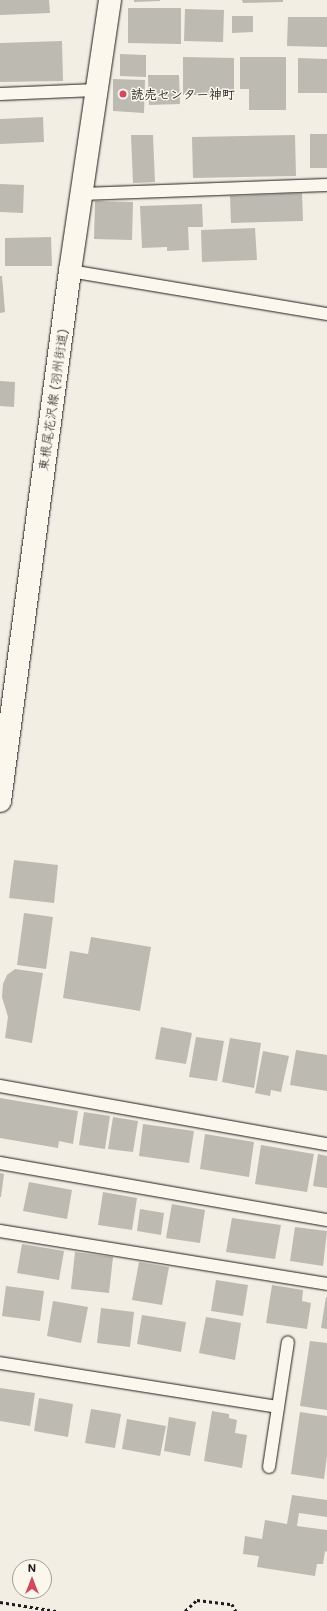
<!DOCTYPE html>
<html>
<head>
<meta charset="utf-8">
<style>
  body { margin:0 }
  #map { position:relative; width:327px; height:1611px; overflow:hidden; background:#f2eee4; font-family:Mali,"Klee One",sans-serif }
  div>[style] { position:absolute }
  .building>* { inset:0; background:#bdbab1 }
  .path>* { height:2.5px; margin-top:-1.25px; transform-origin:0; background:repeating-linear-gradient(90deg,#1c1c1c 0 3px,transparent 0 6px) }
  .roads { filter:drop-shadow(0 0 1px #1c1c1c) drop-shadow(0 0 1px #1c1c1c) }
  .lane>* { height:12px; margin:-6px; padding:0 6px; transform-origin:6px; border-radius:6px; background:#fbf7ec }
  .secondary>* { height:22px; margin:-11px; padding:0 11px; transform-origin:11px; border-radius:11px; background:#fbf7ec }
  .dots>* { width:11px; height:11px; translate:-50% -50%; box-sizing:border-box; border:2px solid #fbf7ec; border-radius:50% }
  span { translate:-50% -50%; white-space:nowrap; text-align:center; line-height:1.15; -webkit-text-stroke:3px #fbf7ec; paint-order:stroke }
  .poi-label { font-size:13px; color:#1c1c1c; font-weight:700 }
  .left { translate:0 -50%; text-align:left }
  .street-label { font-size:13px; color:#1c1c1c }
  .north { position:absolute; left:12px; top:1559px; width:40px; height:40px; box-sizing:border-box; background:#fbf7ec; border:1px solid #a29f99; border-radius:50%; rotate:0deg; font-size:11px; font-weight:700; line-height:16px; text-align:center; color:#1c1c1c }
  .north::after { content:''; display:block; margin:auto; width:14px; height:18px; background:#d1495b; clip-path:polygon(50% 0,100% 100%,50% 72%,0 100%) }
</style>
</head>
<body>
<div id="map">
  <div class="building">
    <i style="clip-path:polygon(0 0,49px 0,50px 13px,0 15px)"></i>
    <i style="clip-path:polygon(134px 0,160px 0,160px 1px,134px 2px)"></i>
    <i style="clip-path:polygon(242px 0,283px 0,283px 2px,243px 3px)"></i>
    <i style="clip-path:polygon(128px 8px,181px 8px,181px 44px,128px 43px)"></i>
    <i style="clip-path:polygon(185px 9px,224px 10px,223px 42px,184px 41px)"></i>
    <i style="clip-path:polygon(232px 16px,253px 16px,253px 32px,232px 33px)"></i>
    <i style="clip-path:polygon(288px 17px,327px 17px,327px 47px,287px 46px)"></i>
    <i style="clip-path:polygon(62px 41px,63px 81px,0 82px,0 43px)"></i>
    <i style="clip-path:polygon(120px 54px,146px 55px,146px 77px,120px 76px)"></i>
    <i style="clip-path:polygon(183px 57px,234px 58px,234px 95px,183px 95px)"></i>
    <i style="clip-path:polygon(240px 57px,286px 57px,286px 110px,249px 110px,249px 89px,240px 89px)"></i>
    <i style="clip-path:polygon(298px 58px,327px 59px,327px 93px,298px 93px)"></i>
    <i style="clip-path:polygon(148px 75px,179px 75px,180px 104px,149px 105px)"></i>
    <i style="clip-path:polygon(113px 79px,145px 80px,144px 113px,113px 111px)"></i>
    <i style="clip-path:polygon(43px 117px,44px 142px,0 144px,0 119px)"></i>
    <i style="clip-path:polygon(310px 134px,327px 134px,327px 168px,310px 168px)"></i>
    <i style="clip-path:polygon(131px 135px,153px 135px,155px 182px,133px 183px)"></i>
    <i style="clip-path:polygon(295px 135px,296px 176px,193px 178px,192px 137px)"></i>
    <i style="clip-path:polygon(0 184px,24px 185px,23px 213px,0 212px)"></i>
    <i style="clip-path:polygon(302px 193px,303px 221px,231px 223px,230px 196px)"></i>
    <i style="clip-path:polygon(95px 201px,133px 202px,132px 240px,94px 239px)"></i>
    <i style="clip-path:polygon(202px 204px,203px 227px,188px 227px,189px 250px,167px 251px,167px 247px,142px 248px,140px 206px)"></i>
    <i style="clip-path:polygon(255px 228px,257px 260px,202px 262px,201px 230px)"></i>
    <i style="clip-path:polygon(51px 237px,52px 266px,5px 266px,5px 238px)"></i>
    <i style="clip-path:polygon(0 276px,2px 276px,5px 312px,0 313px)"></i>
    <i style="clip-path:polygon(0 381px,15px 382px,14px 407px,0 406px)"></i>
    <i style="clip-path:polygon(14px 860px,58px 865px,54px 903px,9px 898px)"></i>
    <i style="clip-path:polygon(24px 913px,53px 917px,46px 969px,17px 965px)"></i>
    <i style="clip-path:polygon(91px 937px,151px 947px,140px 1011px,63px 998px,70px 951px,88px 954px)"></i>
    <i style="clip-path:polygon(15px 969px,43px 973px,32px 1043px,5px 1038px,8px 1017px,2px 997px,3px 984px,7px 975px)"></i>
    <i style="clip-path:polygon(161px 1027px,192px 1033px,186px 1064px,155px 1059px)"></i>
    <i style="clip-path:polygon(196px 1037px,224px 1041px,217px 1081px,189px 1077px)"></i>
    <i style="clip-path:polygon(230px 1038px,261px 1043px,254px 1088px,222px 1082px)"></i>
    <i style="clip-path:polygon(296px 1050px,327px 1055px,327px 1091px,290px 1085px)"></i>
    <i style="clip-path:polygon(263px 1051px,289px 1056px,281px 1092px,271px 1090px,270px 1096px,255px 1093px)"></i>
    <i style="clip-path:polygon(0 1098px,78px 1111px,73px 1144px,59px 1141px,58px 1148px,0 1138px)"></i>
    <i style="clip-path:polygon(84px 1112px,110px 1116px,105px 1149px,79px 1145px)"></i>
    <i style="clip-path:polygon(113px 1117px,138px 1121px,133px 1152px,108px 1149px)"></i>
    <i style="clip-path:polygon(143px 1124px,194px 1131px,189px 1163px,139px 1156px)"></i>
    <i style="clip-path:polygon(205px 1134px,254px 1142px,249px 1177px,200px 1169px)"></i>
    <i style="clip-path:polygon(261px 1145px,314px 1154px,307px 1192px,255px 1184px)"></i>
    <i style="clip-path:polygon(318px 1154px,327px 1156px,327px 1188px,313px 1186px)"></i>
    <i style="clip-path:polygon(0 1173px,4px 1174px,1px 1197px,0 1197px)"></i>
    <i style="clip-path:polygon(29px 1182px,72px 1190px,67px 1219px,23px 1211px)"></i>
    <i style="clip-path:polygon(103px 1192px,137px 1198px,132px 1230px,98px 1225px)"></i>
    <i style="clip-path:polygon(172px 1204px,205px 1210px,200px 1243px,166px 1238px)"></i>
    <i style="clip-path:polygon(140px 1209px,164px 1213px,161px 1235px,137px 1231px)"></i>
    <i style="clip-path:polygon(232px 1218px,281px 1225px,275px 1259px,226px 1252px)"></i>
    <i style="clip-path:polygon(295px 1227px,327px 1231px,323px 1266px,290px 1261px)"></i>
    <i style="clip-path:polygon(22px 1244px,64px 1251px,59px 1280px,17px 1273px)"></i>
    <i style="clip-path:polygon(75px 1252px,113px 1257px,109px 1293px,71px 1289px)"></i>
    <i style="clip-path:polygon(139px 1262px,169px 1267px,162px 1305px,132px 1300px)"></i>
    <i style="clip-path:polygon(216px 1280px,248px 1285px,243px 1316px,211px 1311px)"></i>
    <i style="clip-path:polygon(272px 1285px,303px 1290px,302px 1301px,311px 1303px,307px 1329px,266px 1323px)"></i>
    <i style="clip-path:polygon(6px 1286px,44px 1291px,40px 1321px,2px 1316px)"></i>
    <i style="clip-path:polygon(326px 1297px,327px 1298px,327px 1329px,321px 1328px)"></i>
    <i style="clip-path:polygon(53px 1301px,88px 1307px,81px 1343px,47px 1336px)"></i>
    <i style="clip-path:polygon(101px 1308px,134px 1312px,130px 1347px,97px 1343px)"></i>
    <i style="clip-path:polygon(142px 1315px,186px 1322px,181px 1352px,137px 1344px)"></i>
    <i style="clip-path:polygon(206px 1317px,241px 1323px,235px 1360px,199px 1353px)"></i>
    <i style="clip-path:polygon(310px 1341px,327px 1343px,327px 1410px,300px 1406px)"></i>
    <i style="clip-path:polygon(0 1388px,35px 1393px,30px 1426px,0 1421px)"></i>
    <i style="clip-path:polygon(39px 1398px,73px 1404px,68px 1437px,34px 1431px)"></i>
    <i style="clip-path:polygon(91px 1409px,121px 1414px,115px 1448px,85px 1443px)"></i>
    <i style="clip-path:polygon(212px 1411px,229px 1414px,229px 1418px,237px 1420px,235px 1433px,247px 1435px,242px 1468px,204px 1461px)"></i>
    <i style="clip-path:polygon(300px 1412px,327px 1416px,327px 1456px,324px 1479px,291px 1474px)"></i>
    <i style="clip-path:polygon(169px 1417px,196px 1422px,190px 1456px,164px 1451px)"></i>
    <i style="clip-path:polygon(127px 1419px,166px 1426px,160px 1456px,122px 1449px)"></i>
    <i style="clip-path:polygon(292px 1495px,327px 1500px,327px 1517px,299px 1513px,297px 1526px,327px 1530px,327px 1552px,325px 1551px,323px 1564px,317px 1564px,315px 1576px,257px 1567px,259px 1556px,243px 1554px,245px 1536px,262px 1539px,265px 1520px,287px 1524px)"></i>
  </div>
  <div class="path">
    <i style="left:0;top:1602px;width:57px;rotate:9.1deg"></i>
    <i style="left:185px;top:1611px;width:16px;rotate:-43deg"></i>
    <i style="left:197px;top:1600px;width:35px;rotate:7deg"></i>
    <i style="left:232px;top:1604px;width:8px;rotate:60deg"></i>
  </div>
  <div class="roads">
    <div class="lane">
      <i style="left:0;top:94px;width:96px;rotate:-2.4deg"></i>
      <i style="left:81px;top:194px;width:246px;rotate:-2.1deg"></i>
      <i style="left:70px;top:271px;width:261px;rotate:9.5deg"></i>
      <i style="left:0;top:1086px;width:332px;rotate:10.1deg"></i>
      <i style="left:0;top:1163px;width:332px;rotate:9.9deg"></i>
      <i style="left:0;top:1231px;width:331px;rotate:9.2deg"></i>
      <i style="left:0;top:1363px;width:281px;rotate:9deg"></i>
      <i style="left:269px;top:1467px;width:126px;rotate:-81.4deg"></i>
    </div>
    <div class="secondary">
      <i style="left:0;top:801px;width:535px;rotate:-82.48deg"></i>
      <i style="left:70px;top:271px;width:274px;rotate:-81.6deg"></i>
    </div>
  </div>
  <div class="dots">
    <i style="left:123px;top:94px;background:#d1495b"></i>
  </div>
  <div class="poi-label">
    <span class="left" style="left:131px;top:94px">読売センター神町</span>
  </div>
  <div class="street-label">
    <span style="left:53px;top:400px;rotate:-82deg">東根尾花沢線 (羽州街道)</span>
  </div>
  <div class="north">N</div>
</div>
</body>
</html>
